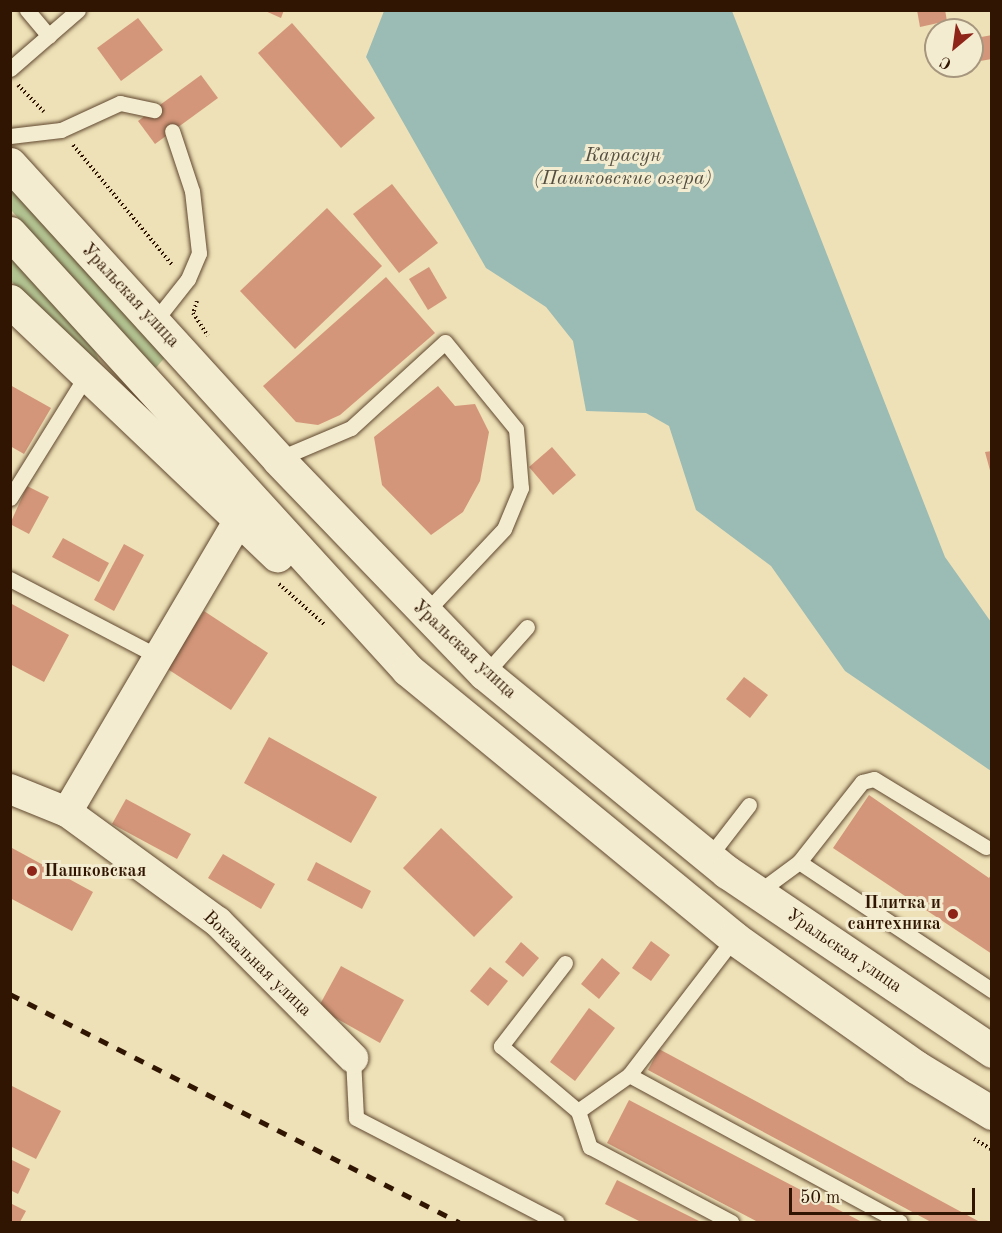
<!DOCTYPE html>
<html>
<head>
<meta charset="utf-8">
<style>
  body { margin:0 }
  #map { position:relative; width:1002px; height:1233px; overflow:hidden; background:#eee1b7; font-family:"Old Standard TT",serif }
  div>[style] { position:absolute }
  .green>* { inset:0; background:#b3c492 }
  .water>* { inset:0; background:#9bbcb5 }
  .building>* { inset:0; background:#d3967a }
  .path>* { height:4px; margin-top:-2px; transform-origin:0; background:repeating-linear-gradient(90deg,#301502 0 1.5px,transparent 0 4.5px) }
  .roads { filter:drop-shadow(0 0 2px #60482f) drop-shadow(0 0 2px #60482f) }
  .lane>* { height:15px; margin:-7.5px; padding:0 7.5px; transform-origin:7.5px; border-radius:7.5px; background:#f4ecd0 }
  .street>* { height:30px; margin:-15px; padding:0 15px; transform-origin:15px; border-radius:15px; background:#f4ecd0 }
  .secondary>* { height:33px; margin:-16.5px; padding:0 16.5px; transform-origin:16.5px; border-radius:16.5px; background:#f4ecd0 }
  .rail>* { height:4.5px; margin-top:-2.25px; transform-origin:0; background:repeating-linear-gradient(90deg,#301502 0 10px,transparent 0 20px) }
  .dots>* { width:16px; height:16px; translate:-50% -50%; box-sizing:border-box; border:3px solid #f4ecd0; border-radius:50% }
  span { translate:-50% -50%; white-space:nowrap; text-align:center; line-height:1.15; -webkit-text-stroke:6px #f4ecd0; paint-order:stroke }
  .street-label { font-size:18px; color:#301502 }
  .poi-label { font-size:18px; color:#301502; font-weight:700 }
  .left { translate:0 -50%; text-align:left }
  .right { translate:-100% -50%; text-align:right }
  .water-label { font-size:20px; color:#554f41; font-style:italic }
  .frame { position:absolute; inset:0; border:12px solid #301502; pointer-events:none }
  .north { position:absolute; left:924px; top:18px; width:60px; height:60px; box-sizing:border-box; background:#f4ecd0; border:2px solid #a6967e; border-radius:50%; rotate:209deg; font-size:16px; font-weight:700; line-height:24px; text-align:center; color:#301502 }
  .north::after { content:''; display:block; margin:auto; width:21px; height:27px; background:#8f2418; clip-path:polygon(50% 0,100% 100%,50% 72%,0 100%) }
  .scale { position:absolute; left:789px; top:1188px; width:186px; height:27px; box-sizing:border-box; border:3px solid #301502; border-top:0; padding-left:8px; font-size:18px; line-height:21px; white-space:nowrap; color:#301502; -webkit-text-stroke:4px #f4ecd0; paint-order:stroke }
</style>
</head>
<body>
<div id="map">
  <div class="green">
    <i style="clip-path:polygon(10px 179px,167px 355px,154px 370px,11px 210px)"></i>
    <i style="clip-path:polygon(10px 247px,85px 329px,106px 376px,11px 281px)"></i>
  </div>
  <div class="water">
    <i style="clip-path:polygon(384px 11px,732px 11px,945px 557px,991px 622px,991px 771px,845px 671px,771px 566px,696px 510px,669px 426px,646px 413px,586px 411px,573px 341px,546px 307px,486px 268px,366px 57px)"></i>
  </div>
  <div class="building">
    <i style="clip-path:polygon(263px 10px,284px 10px,281px 18px)"></i>
    <i style="clip-path:polygon(917px 10px,945px 10px,947px 21px,920px 27px)"></i>
    <i style="clip-path:polygon(138px 18px,163px 50px,121px 81px,97px 48px)"></i>
    <i style="clip-path:polygon(292px 23px,375px 118px,341px 148px,258px 53px)"></i>
    <i style="clip-path:polygon(992px 35px,992px 59px,980px 61px,976px 38px)"></i>
    <i style="clip-path:polygon(201px 75px,218px 98px,155px 144px,138px 121px)"></i>
    <i style="clip-path:polygon(392px 184px,438px 243px,399px 273px,353px 214px)"></i>
    <i style="clip-path:polygon(327px 208px,382px 266px,295px 349px,240px 291px)"></i>
    <i style="clip-path:polygon(429px 267px,447px 298px,428px 310px,409px 279px)"></i>
    <i style="clip-path:polygon(386px 277px,435px 333px,340px 415px,318px 425px,296px 422px,263px 386px)"></i>
    <i style="clip-path:polygon(10px 385px,51px 408px,24px 454px,10px 446px)"></i>
    <i style="clip-path:polygon(438px 386px,455px 406px,475px 404px,489px 432px,480px 481px,463px 512px,431px 535px,382px 485px,374px 437px)"></i>
    <i style="clip-path:polygon(552px 447px,576px 475px,553px 495px,529px 467px)"></i>
    <i style="clip-path:polygon(992px 451px,992px 474px,991px 474px,985px 452px)"></i>
    <i style="clip-path:polygon(27px 486px,49px 497px,29px 534px,10px 524px)"></i>
    <i style="clip-path:polygon(63px 538px,109px 563px,99px 582px,52px 557px)"></i>
    <i style="clip-path:polygon(124px 544px,144px 555px,114px 611px,94px 600px)"></i>
    <i style="clip-path:polygon(10px 603px,69px 635px,44px 682px,10px 664px)"></i>
    <i style="clip-path:polygon(204px 611px,268px 653px,231px 710px,166px 668px)"></i>
    <i style="clip-path:polygon(744px 677px,768px 695px,750px 718px,726px 699px)"></i>
    <i style="clip-path:polygon(269px 737px,377px 797px,351px 843px,244px 783px)"></i>
    <i style="clip-path:polygon(869px 795px,989px 878px,992px 873px,992px 954px,833px 848px)"></i>
    <i style="clip-path:polygon(126px 799px,191px 834px,177px 859px,112px 824px)"></i>
    <i style="clip-path:polygon(441px 828px,513px 897px,474px 937px,403px 868px)"></i>
    <i style="clip-path:polygon(12px 848px,93px 892px,72px 931px,10px 898px)"></i>
    <i style="clip-path:polygon(223px 854px,275px 884px,261px 909px,208px 878px)"></i>
    <i style="clip-path:polygon(316px 862px,371px 891px,362px 909px,307px 880px)"></i>
    <i style="clip-path:polygon(651px 941px,670px 955px,651px 981px,632px 968px)"></i>
    <i style="clip-path:polygon(521px 942px,539px 958px,523px 977px,505px 962px)"></i>
    <i style="clip-path:polygon(602px 958px,620px 973px,599px 999px,581px 984px)"></i>
    <i style="clip-path:polygon(341px 966px,404px 1000px,380px 1043px,318px 1008px)"></i>
    <i style="clip-path:polygon(490px 967px,508px 981px,488px 1006px,470px 991px)"></i>
    <i style="clip-path:polygon(589px 1008px,615px 1028px,575px 1081px,550px 1062px)"></i>
    <i style="clip-path:polygon(659px 1049px,980px 1222px,931px 1222px,648px 1070px)"></i>
    <i style="clip-path:polygon(10px 1085px,61px 1111px,36px 1159px,10px 1146px)"></i>
    <i style="clip-path:polygon(629px 1100px,862px 1222px,758px 1222px,607px 1143px)"></i>
    <i style="clip-path:polygon(10px 1159px,30px 1169px,18px 1194px,10px 1190px)"></i>
    <i style="clip-path:polygon(617px 1180px,701px 1222px,641px 1222px,605px 1204px)"></i>
    <i style="clip-path:polygon(10px 1203px,26px 1211px,20px 1222px,10px 1222px)"></i>
  </div>
  <div class="path">
    <i style="left:18px;top:85px;width:37px;rotate:46deg"></i>
    <i style="left:73px;top:145px;width:157px;rotate:50.4deg"></i>
    <i style="left:197px;top:301px;width:13px;rotate:108deg"></i>
    <i style="left:193px;top:313px;width:27px;rotate:57deg"></i>
    <i style="left:279px;top:584px;width:62px;rotate:41.7deg"></i>
    <i style="left:974px;top:1139px;width:21px;rotate:31deg"></i>
  </div>
  <div class="roads">
    <div class="lane">
      <i style="left:27px;top:10px;width:34px;rotate:50deg"></i>
      <i style="left:10px;top:69px;width:90px;rotate:-40.9deg"></i>
      <i style="left:10px;top:136px;width:51px;rotate:-6.7deg"></i>
      <i style="left:61px;top:130px;width:65px;rotate:-24.6deg"></i>
      <i style="left:120px;top:103px;width:35px;rotate:12deg"></i>
      <i style="left:154px;top:322px;width:55px;rotate:-51.7deg"></i>
      <i style="left:188px;top:279px;width:28px;rotate:-67deg"></i>
      <i style="left:199px;top:253px;width:62px;rotate:-96.4deg"></i>
      <i style="left:192px;top:191px;width:63px;rotate:-108.4deg"></i>
      <i style="left:278px;top:459px;width:79px;rotate:-23deg"></i>
      <i style="left:351px;top:428px;width:127px;rotate:-42.5deg"></i>
      <i style="left:445px;top:342px;width:112px;rotate:50.8deg"></i>
      <i style="left:516px;top:429px;width:59px;rotate:85.2deg"></i>
      <i style="left:521px;top:488px;width:44px;rotate:112.5deg"></i>
      <i style="left:504px;top:529px;width:117px;rotate:133.3deg"></i>
      <i style="left:10px;top:498px;width:144px;rotate:-58.1deg"></i>
      <i style="left:10px;top:579px;width:168px;rotate:27.6deg"></i>
      <i style="left:485px;top:674px;width:63px;rotate:-48.2deg"></i>
      <i style="left:708px;top:858px;width:67px;rotate:-52.3deg"></i>
      <i style="left:799px;top:862px;width:102px;rotate:-51.8deg"></i>
      <i style="left:862px;top:782px;width:12px;rotate:-14deg"></i>
      <i style="left:874px;top:779px;width:131px;rotate:31.3deg"></i>
      <i style="left:757px;top:893px;width:52px;rotate:-36.4deg"></i>
      <i style="left:799px;top:862px;width:232px;rotate:33.6deg"></i>
      <i style="left:565px;top:963px;width:105px;rotate:127.6deg"></i>
      <i style="left:501px;top:1046px;width:101px;rotate:40.2deg"></i>
      <i style="left:578px;top:1111px;width:62px;rotate:-35.2deg"></i>
      <i style="left:629px;top:1075px;width:173px;rotate:-52.5deg"></i>
      <i style="left:353px;top:1058px;width:60px;rotate:87.1deg"></i>
      <i style="left:356px;top:1118px;width:226px;rotate:27.4deg"></i>
      <i style="left:629px;top:1075px;width:308px;rotate:28.5deg"></i>
      <i style="left:578px;top:1111px;width:38px;rotate:72deg"></i>
      <i style="left:590px;top:1147px;width:160px;rotate:28deg"></i>
    </div>
    <div class="street">
      <i style="left:10px;top:789px;width:61px;rotate:22deg"></i>
      <i style="left:67px;top:812px;width:337px;rotate:-59.5deg"></i>
      <i style="left:67px;top:812px;width:187px;rotate:36.1deg"></i>
      <i style="left:218px;top:922px;width:192px;rotate:45.2deg"></i>
    </div>
    <div class="secondary">
      <i style="left:10px;top:164px;width:399px;rotate:47.7deg"></i>
      <i style="left:278px;top:459px;width:298px;rotate:46.1deg"></i>
      <i style="left:485px;top:674px;width:313px;rotate:39.3deg"></i>
      <i style="left:727px;top:872px;width:320px;rotate:34deg"></i>
      <i style="left:10px;top:233px;width:591px;rotate:47.67deg"></i>
      <i style="left:408px;top:670px;width:422px;rotate:39.4deg"></i>
      <i style="left:734px;top:938px;width:223px;rotate:35.3deg"></i>
      <i style="left:916px;top:1067px;width:89px;rotate:31.2deg"></i>
      <i style="left:10px;top:301px;width:369px;rotate:43.6deg"></i>
    </div>
  </div>
  <div class="rail">
    <i style="left:10px;top:994px;width:504px;rotate:26.92deg"></i>
  </div>
  <div class="dots">
    <i style="left:32px;top:871px;background:#8f2418"></i>
    <i style="left:953px;top:914px;background:#8f2418"></i>
  </div>
  <div class="street-label">
    <span style="left:130px;top:296px;rotate:47deg">Уральская улица</span>
    <span style="left:464px;top:650px;rotate:43deg">Уральская улица</span>
    <span style="left:844px;top:951px;rotate:34deg">Уральская улица</span>
    <span style="left:257px;top:964px;rotate:44deg">Вокзальная улица</span>
  </div>
  <div class="poi-label">
    <span class="left" style="left:44px;top:871px">Пашковская</span>
    <span class="right" style="left:941px;top:914px">Плитка и<br>сантехника</span>
  </div>
  <div class="water-label">
    <span style="left:623px;top:168px">Карасун<br>(Пашковские озера)</span>
  </div>
  <div class="frame"></div>
  <div class="north">С</div>
  <div class="scale">50 m</div>
</div>
</body>
</html>
